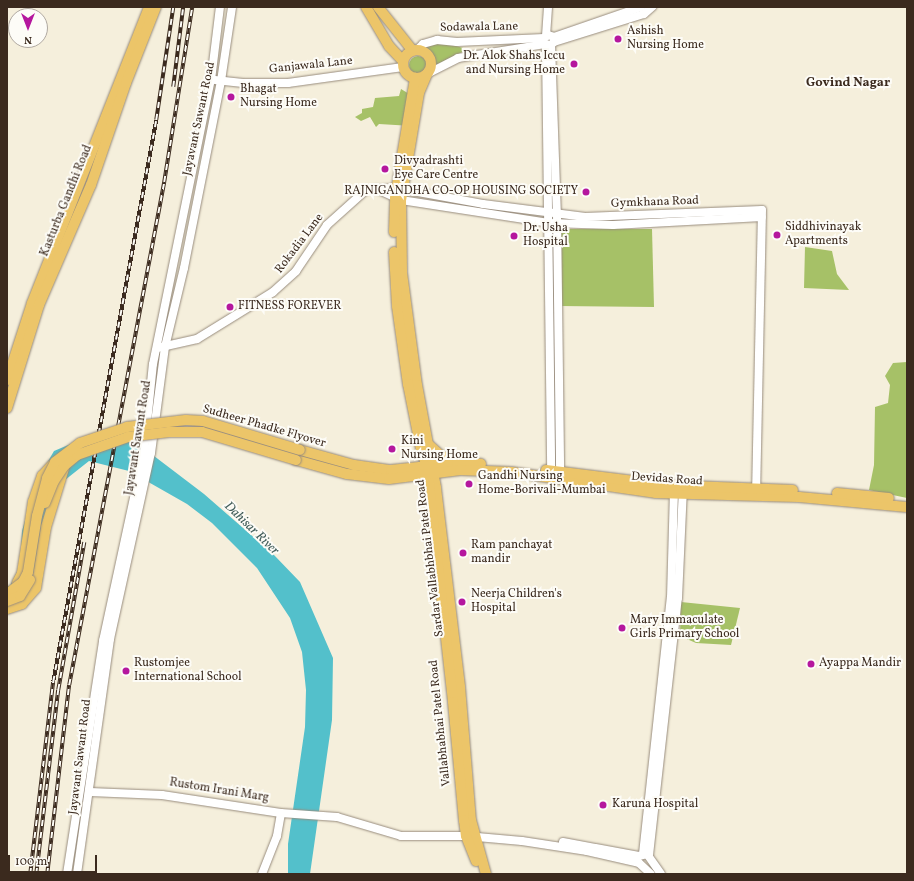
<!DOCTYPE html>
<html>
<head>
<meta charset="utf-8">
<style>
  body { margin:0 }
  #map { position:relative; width:914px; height:881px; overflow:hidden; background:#f5efdc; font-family:Vollkorn,serif }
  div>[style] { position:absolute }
  .green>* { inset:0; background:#a6c167 }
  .round { border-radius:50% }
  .water>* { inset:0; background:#53c0cb }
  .roads { filter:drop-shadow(0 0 1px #988c7d) drop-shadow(0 0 1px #988c7d) }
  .minor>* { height:8px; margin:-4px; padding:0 4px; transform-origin:4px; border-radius:4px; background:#fff }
  .major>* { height:10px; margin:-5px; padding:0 5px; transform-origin:5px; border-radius:5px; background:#ecc569 }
  .major>.ring { margin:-5px; padding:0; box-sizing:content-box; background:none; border:10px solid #ecc569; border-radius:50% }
  .rail>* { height:3.5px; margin-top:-1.75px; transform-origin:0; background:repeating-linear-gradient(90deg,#fdfcf7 0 6px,#3b2a1e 0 12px); box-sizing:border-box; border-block:1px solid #3b2a1e }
  .bridges { filter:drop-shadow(0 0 1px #988c7d) drop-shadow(0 0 1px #988c7d) }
  .major-bridge>* { height:10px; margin:-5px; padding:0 5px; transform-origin:5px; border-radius:5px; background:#ecc569 }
  .dots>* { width:11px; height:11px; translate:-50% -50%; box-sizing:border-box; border:2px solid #fdfcf7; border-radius:50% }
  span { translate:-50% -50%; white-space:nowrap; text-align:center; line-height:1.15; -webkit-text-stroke:4px #fdfcf7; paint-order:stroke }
  .street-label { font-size:12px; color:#3b2a1e }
  .poi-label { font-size:12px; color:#3b2a1e }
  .left { translate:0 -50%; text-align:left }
  .right { translate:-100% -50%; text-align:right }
  .neighbourhood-label { font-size:13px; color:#3b2a1e; font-weight:700 }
  .water-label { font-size:13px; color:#435e5b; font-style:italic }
  .frame { position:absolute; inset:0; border:8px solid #3b2a1e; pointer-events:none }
  .north { position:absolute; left:8px; top:8px; width:40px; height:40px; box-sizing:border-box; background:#fdfcf7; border:1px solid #afa8a0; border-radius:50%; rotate:180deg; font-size:11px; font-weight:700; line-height:16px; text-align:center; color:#3b2a1e }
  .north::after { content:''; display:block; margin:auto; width:14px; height:18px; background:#b5179e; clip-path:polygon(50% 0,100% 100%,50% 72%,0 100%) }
  .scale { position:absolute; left:8px; top:855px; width:89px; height:18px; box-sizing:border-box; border:2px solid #3b2a1e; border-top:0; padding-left:5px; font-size:12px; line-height:14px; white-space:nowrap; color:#3b2a1e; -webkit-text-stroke:3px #fdfcf7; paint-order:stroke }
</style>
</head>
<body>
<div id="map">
  <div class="green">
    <i style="clip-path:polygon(438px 42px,445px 43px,467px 49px,436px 68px,425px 46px)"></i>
    <i class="round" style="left:409px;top:56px;width:18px;height:18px"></i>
    <i style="clip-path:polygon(401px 89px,419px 100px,412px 126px,379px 124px,376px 127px,370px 117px,361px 121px,355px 117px,362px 113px,362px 109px,373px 107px,375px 98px,399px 96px)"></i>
    <i style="clip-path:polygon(558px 229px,652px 229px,654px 307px,559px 306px)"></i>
    <i style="clip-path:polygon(805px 247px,832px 251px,837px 274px,849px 290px,804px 288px)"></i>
    <i style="clip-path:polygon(907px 362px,907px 498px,869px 490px,874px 465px,875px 407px,888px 403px,890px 385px,885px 376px,893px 363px)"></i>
    <i style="clip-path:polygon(681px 602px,740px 608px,731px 645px,696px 643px,680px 636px)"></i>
  </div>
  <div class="water">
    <i style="clip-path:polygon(92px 435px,133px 440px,204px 494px,274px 555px,300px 582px,333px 658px,332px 720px,310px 874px,288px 874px,288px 844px,305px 727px,306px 690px,302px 652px,290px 618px,257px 568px,212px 523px,187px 504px,129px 471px,89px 461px,65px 480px,55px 506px,47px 541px,42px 583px,26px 607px,7px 610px,7px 586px,10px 586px,20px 566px,22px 531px,36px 482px,54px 451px)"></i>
  </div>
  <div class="roads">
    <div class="minor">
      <i style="left:546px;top:36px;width:29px;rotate:-86deg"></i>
      <i style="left:546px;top:45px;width:425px;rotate:89.3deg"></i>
      <i style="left:551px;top:45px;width:170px;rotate:88deg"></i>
      <i style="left:557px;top:215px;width:257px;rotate:89.3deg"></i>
      <i style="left:417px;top:50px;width:8px;rotate:-45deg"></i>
      <i style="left:423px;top:44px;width:15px;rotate:-16deg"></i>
      <i style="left:437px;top:40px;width:20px;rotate:6deg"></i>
      <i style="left:457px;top:42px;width:87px;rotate:-2.6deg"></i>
      <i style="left:544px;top:38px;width:5px;rotate:-37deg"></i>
      <i style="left:548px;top:35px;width:6px;rotate:18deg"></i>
      <i style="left:554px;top:37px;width:92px;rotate:-19deg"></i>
      <i style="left:427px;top:74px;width:35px;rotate:-27deg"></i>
      <i style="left:458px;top:58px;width:88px;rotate:-9.1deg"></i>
      <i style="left:545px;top:44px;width:6px;rotate:9deg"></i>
      <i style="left:551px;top:45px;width:4px;rotate:-45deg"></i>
      <i style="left:554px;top:42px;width:94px;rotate:-17.3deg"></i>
      <i style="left:644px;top:14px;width:11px;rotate:-41deg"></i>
      <i style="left:215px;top:80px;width:28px;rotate:6deg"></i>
      <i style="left:243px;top:83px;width:45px"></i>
      <i style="left:288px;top:83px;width:116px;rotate:-7.9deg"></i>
      <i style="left:377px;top:189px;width:26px;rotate:25deg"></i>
      <i style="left:401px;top:200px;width:151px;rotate:8.8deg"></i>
      <i style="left:550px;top:223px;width:63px;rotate:1.8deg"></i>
      <i style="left:613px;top:225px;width:149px;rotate:-3.1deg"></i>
      <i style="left:157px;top:348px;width:41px;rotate:-12.7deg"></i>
      <i style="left:197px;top:339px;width:89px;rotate:-31.7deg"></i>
      <i style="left:273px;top:292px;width:31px;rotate:-42deg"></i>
      <i style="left:296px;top:271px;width:55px;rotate:-56deg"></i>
      <i style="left:327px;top:225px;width:52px;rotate:-41.9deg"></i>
      <i style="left:366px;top:190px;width:30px;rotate:-4deg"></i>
      <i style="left:396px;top:188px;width:88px;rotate:10.4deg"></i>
      <i style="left:483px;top:204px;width:103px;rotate:7.3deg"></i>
      <i style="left:585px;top:217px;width:177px;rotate:-2.3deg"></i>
      <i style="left:762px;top:210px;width:284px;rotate:91.2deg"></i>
      <i style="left:90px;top:792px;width:72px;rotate:2.4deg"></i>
      <i style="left:162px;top:795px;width:120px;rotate:8.6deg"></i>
      <i style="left:281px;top:813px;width:56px;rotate:4.1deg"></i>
      <i style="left:337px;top:817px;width:67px;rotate:16.5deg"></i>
      <i style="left:401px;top:836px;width:65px"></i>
      <i style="left:466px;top:836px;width:56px;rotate:5.1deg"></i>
      <i style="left:522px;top:841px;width:66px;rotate:8.7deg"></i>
      <i style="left:587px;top:851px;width:53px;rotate:13deg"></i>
      <i style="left:639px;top:863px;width:16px;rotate:43deg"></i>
      <i style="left:563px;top:842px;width:77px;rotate:10.4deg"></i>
      <i style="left:639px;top:856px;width:8px;rotate:-14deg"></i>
      <i style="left:647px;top:854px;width:24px;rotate:55deg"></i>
      <i style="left:643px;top:854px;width:258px;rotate:-83.8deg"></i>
      <i style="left:671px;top:598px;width:110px;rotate:-88.4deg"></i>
      <i style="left:649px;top:855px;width:259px;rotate:-83.6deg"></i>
      <i style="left:678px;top:598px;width:109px;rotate:-87.4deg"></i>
      <i style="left:67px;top:874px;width:236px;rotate:-81.2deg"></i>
      <i style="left:103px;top:641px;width:193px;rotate:-77.8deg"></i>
      <i style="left:144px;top:452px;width:88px;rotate:-84.2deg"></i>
      <i style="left:153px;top:364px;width:290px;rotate:-78.5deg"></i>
      <i style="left:211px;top:80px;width:74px;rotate:-83deg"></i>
      <i style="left:77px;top:874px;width:237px;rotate:-82deg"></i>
      <i style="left:110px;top:639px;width:190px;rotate:-77.6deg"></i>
      <i style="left:151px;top:453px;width:107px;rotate:-82.5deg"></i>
      <i style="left:165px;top:347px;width:81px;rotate:-76.5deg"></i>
      <i style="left:184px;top:268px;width:191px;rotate:-78.8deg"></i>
      <i style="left:221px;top:81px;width:75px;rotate:-81.5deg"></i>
      <i style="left:262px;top:874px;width:41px;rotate:-68.5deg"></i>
      <i style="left:277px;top:836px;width:23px;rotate:-80deg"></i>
    </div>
    <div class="major">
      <i style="left:366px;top:7px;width:45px;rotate:59.5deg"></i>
      <i style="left:389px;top:46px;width:21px;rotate:47deg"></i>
      <i style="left:378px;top:7px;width:56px;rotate:51.5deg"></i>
      <i class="ring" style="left:403px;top:50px;width:18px;height:18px"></i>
      <i style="left:427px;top:74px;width:21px;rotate:113deg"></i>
      <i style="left:419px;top:93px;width:109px;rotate:99.5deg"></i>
      <i style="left:401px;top:200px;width:73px;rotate:89.2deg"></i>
      <i style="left:402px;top:273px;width:113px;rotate:82.4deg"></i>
      <i style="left:417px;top:385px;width:105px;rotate:79.5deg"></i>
      <i style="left:436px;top:488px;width:200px;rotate:83.1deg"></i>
      <i style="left:460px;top:687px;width:133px;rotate:85.3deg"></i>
      <i style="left:471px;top:820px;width:56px;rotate:74.5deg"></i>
      <i style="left:394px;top:232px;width:34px;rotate:-88deg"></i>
      <i style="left:395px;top:198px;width:122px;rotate:-80.5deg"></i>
      <i style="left:394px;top:252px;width:54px;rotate:86.8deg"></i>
      <i style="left:397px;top:306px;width:79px;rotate:82deg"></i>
      <i style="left:408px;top:384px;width:66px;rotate:78.7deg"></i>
      <i style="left:421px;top:449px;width:18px;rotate:71deg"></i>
      <i style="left:427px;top:466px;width:237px;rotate:83.7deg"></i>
      <i style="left:453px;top:702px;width:119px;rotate:84.7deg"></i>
      <i style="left:464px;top:820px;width:16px;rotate:83deg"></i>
      <i style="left:466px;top:836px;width:27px;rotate:68deg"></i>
      <i style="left:7px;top:380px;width:81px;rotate:-72deg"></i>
      <i style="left:32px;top:303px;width:318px;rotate:-68.4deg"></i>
      <i style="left:7px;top:408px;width:108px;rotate:-72.7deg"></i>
      <i style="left:39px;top:305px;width:131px;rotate:-66.6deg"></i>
      <i style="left:91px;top:185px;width:108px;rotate:-71.1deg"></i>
      <i style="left:126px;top:83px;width:82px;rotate:-68.5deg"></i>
      <i style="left:429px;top:445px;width:15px;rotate:42deg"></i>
      <i style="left:440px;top:455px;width:17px;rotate:25deg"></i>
      <i style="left:300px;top:450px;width:56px;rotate:15.5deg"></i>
      <i style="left:354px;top:465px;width:37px;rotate:8deg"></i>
      <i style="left:391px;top:470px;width:66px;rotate:-6.1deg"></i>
      <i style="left:457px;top:463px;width:24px;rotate:2deg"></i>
      <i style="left:296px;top:460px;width:53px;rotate:15.4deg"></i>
      <i style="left:347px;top:474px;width:42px;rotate:6.8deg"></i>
      <i style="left:389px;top:479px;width:72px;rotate:-7.2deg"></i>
      <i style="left:460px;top:470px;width:51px;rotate:2.2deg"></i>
      <i style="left:511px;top:472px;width:147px;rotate:8.2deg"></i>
      <i style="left:656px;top:493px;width:143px;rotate:1.6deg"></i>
      <i style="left:799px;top:497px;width:108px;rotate:5.3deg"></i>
      <i style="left:546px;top:470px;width:121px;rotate:7.1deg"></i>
      <i style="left:666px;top:485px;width:127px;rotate:2.3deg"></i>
      <i style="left:837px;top:493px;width:52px;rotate:5.5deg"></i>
      <i style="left:17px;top:583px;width:11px;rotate:-63deg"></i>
      <i style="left:22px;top:573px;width:72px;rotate:-81.2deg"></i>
      <i style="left:33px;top:502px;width:28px;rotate:-71deg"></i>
      <i style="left:42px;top:476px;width:15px;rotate:-48deg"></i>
      <i style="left:7px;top:609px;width:16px;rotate:-18deg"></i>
      <i style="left:22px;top:604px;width:21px;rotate:-49deg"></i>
      <i style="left:36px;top:588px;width:62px;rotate:-80.7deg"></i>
      <i style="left:46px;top:527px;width:62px;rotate:-73deg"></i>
    </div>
  </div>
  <div class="rail">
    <i style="left:173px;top:87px;width:81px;rotate:-82.9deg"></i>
    <i style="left:30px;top:874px;width:193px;rotate:-83.2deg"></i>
    <i style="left:53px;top:682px;width:571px;rotate:-79.61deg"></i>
    <i style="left:156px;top:120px;width:114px;rotate:-81.4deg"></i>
    <i style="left:36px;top:874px;width:185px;rotate:-83.2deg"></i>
    <i style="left:58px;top:690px;width:150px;rotate:-80deg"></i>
    <i style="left:47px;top:874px;width:190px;rotate:-83.4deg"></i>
    <i style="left:69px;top:685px;width:512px;rotate:-79.3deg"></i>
    <i style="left:164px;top:182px;width:177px;rotate:-80.9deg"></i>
  </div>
  <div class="bridges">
    <div class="major-bridge">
      <i style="left:45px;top:503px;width:24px;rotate:-68deg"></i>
      <i style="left:54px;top:481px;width:18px;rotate:-56deg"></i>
      <i style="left:64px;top:466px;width:17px;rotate:-40deg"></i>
      <i style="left:77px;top:455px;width:54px;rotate:-19.4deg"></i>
      <i style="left:128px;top:437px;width:41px;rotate:-7deg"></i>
      <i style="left:169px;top:432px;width:33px"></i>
      <i style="left:202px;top:432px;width:98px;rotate:16.6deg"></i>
      <i style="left:7px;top:594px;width:20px;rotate:-37deg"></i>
      <i style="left:23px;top:582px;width:11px;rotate:-63deg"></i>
      <i style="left:28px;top:572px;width:57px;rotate:-80.9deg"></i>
      <i style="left:37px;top:516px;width:39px;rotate:-75deg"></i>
      <i style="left:47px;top:478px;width:18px;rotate:-63deg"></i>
      <i style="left:55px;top:462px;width:31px;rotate:-37deg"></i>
      <i style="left:80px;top:443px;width:50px;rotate:-18.8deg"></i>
      <i style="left:127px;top:427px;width:59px;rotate:-6.8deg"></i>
      <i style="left:186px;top:420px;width:17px;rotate:3deg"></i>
      <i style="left:203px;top:421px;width:101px;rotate:16.6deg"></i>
      <i style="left:7px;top:601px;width:14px;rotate:-21deg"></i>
      <i style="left:20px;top:596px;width:19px;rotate:-58deg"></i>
    </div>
  </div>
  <div class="dots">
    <i style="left:618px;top:39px;background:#b5179e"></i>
    <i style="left:574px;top:64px;background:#b5179e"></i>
    <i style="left:231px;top:97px;background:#b5179e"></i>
    <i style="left:385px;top:169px;background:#b5179e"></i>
    <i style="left:586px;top:192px;background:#b5179e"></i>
    <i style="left:777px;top:235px;background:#b5179e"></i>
    <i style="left:514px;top:236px;background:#b5179e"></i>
    <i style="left:230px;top:307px;background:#b5179e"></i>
    <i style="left:392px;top:449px;background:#b5179e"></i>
    <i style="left:469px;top:484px;background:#b5179e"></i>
    <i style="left:463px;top:553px;background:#b5179e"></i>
    <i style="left:462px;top:602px;background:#b5179e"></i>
    <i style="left:622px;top:628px;background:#b5179e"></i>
    <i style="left:811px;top:664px;background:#b5179e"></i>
    <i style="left:126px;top:671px;background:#b5179e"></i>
    <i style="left:603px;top:805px;background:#b5179e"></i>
  </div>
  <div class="street-label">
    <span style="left:479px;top:28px;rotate:-1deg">Sodawala Lane</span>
    <span style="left:311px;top:66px;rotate:-6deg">Ganjawala Lane</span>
    <span style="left:200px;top:119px;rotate:-78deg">Jayavant Sawant Road</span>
    <span style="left:67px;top:201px;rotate:-68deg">Kasturba Gandhi Road</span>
    <span style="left:655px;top:203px;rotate:-2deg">Gymkhana Road</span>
    <span style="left:300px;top:244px;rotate:-53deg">Rokadia Lane</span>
    <span style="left:264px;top:427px;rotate:16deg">Sudheer Phadke Flyover</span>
    <span style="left:139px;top:438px;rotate:-81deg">Jayavant Sawant Road</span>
    <span style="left:667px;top:480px;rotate:4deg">Devidas Road</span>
    <span style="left:431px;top:558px;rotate:-97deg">Sardar Vallabhbhai Patel Road</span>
    <span style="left:441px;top:723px;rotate:-96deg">Vallabhabhai Patel Road</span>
    <span style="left:81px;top:757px;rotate:-83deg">Jayavant Sawant Road</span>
    <span style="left:219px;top:791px;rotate:9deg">Rustom Irani Marg</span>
  </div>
  <div class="poi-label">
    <span class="left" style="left:627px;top:39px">Ashish<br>Nursing Home</span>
    <span class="right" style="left:565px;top:64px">Dr. Alok Shahs Iccu<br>and Nursing Home</span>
    <span class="left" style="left:240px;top:97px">Bhagat<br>Nursing Home</span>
    <span class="left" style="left:394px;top:169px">Divyadrashti<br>Eye Care Centre</span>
    <span class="right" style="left:578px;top:192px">RAJNIGANDHA CO-OP HOUSING SOCIETY</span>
    <span class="left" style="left:785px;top:235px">Siddhivinayak<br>Apartments</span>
    <span class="left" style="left:523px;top:236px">Dr. Usha<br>Hospital</span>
    <span class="left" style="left:238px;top:307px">FITNESS FOREVER</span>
    <span class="left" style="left:401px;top:449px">Kini<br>Nursing Home</span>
    <span class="left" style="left:478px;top:484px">Gandhi Nursing<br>Home-Borivali-Mumbai</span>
    <span class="left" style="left:471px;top:553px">Ram panchayat<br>mandir</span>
    <span class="left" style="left:471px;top:602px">Neerja Children's<br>Hospital</span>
    <span class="left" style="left:630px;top:628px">Mary Immaculate<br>Girls Primary School</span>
    <span class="left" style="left:134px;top:671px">Rustomjee<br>International School</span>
    <span class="left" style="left:819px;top:664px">Ayappa Mandir</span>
    <span class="left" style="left:612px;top:805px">Karuna Hospital</span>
  </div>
  <div class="neighbourhood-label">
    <span style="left:848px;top:83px">Govind Nagar</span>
  </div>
  <div class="water-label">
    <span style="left:251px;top:529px;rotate:44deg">Dahisar River</span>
  </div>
  <div class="frame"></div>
  <div class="north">N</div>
  <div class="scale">100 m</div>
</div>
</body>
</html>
